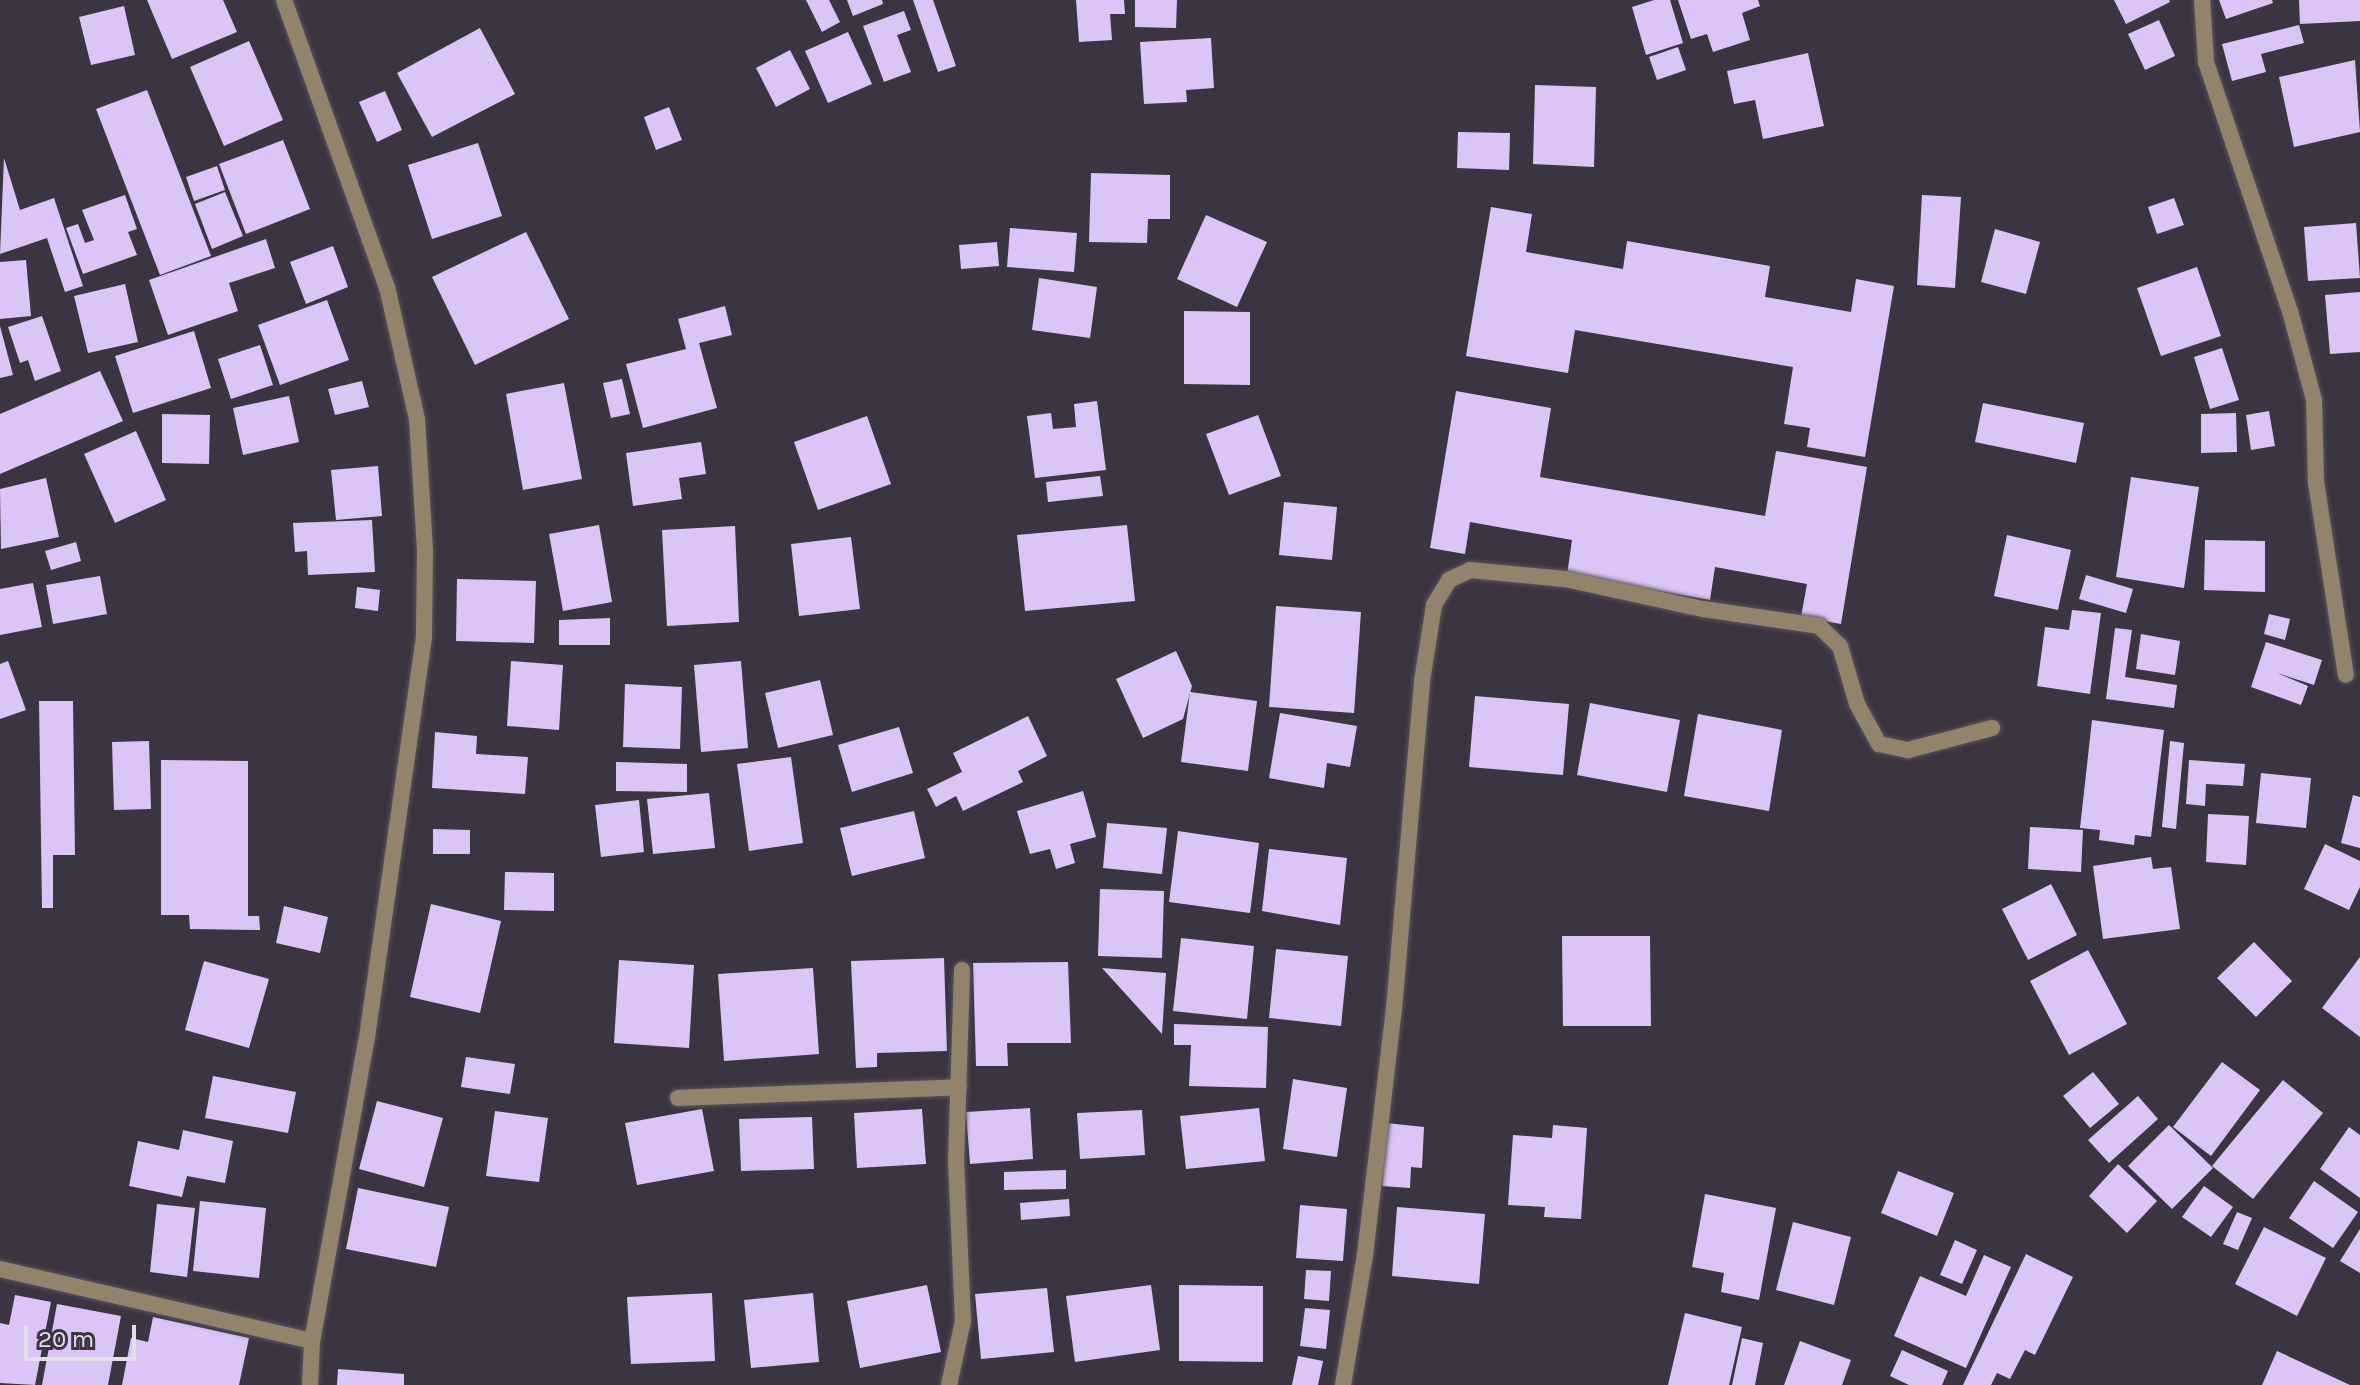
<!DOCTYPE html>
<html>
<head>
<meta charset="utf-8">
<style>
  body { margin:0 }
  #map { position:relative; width:2360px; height:1385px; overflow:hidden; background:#3a3541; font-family:Karla,sans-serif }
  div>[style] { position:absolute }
  .building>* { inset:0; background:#dbc5f6 }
  .roads { filter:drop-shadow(0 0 2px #58545f) drop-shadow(0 0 2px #58545f) }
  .minor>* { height:16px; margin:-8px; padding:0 8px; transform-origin:8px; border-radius:8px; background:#92836b }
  span { translate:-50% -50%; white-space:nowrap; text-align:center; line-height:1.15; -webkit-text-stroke:8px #3a3541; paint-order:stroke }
  .scale { position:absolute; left:24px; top:1325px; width:112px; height:36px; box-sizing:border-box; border:4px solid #e3dfe7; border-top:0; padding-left:10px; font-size:24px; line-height:28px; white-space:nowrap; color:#e3dfe7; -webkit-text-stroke:6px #3a3541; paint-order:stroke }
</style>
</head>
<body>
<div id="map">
  <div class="building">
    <i style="clip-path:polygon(147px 0,223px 0,237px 32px,172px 59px)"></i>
    <i style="clip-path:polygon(806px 0,829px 0,840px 22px,822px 32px)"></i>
    <i style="clip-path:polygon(847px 0,882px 0,883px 4px,853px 16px)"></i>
    <i style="clip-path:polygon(913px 0,933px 0,956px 66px,938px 72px)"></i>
    <i style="clip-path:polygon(1076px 0,1124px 0,1125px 14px,1110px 14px,1112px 40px,1079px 42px)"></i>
    <i style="clip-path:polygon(1135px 0,1177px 0,1176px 28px,1135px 27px)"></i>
    <i style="clip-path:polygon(1654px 0,1670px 0,1683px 43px,1646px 55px,1632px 7px)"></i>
    <i style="clip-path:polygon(1678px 0,1758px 0,1760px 6px,1742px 13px,1750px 40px,1713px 52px,1707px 34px,1691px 39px)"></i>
    <i style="clip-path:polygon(2114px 0,2169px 0,2170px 2px,2126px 24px)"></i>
    <i style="clip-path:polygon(2219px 0,2272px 0,2273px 3px,2226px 19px)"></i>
    <i style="clip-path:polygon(2299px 0,2360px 0,2360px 21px,2300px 24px)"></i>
    <i style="clip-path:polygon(124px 6px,135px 55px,91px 65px,79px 17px)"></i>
    <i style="clip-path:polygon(904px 11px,911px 30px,897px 35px,911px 72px,884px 82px,863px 26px)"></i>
    <i style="clip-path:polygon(2159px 20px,2175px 56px,2145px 70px,2128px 34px)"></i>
    <i style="clip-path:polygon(2299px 25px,2304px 43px,2261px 54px,2266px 72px,2232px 81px,2222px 44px)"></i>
    <i style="clip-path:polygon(480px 28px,515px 94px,432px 137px,397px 73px)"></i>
    <i style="clip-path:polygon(848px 32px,872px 84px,828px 103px,805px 51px)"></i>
    <i style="clip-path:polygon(1211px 38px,1214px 88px,1186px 90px,1187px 102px,1144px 104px,1140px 42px)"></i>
    <i style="clip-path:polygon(249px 41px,283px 120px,224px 146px,190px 67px)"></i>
    <i style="clip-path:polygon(1678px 47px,1686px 70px,1657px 80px,1649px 57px)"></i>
    <i style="clip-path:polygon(790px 50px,810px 89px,776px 107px,756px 68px)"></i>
    <i style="clip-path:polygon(1808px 53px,1824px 126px,1763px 139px,1755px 100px,1734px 104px,1727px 71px)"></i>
    <i style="clip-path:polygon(2355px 60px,2360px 132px,2294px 147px,2279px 77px)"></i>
    <i style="clip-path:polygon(1535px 85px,1596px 87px,1594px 167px,1533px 164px)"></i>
    <i style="clip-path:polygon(147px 90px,211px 256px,160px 275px,96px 109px)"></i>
    <i style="clip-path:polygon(385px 91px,402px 130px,377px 142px,359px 102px)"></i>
    <i style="clip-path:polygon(669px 107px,682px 140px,656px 150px,644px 117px)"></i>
    <i style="clip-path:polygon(1458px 132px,1510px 133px,1509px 170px,1457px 168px)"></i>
    <i style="clip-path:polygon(283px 140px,310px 209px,246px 234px,219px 164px)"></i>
    <i style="clip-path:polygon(478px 143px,502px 216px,432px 239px,408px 165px)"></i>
    <i style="clip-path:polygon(4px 158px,20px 210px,54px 198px,83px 286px,65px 292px,47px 238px,0 254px)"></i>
    <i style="clip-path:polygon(217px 166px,225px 190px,194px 201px,186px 177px)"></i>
    <i style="clip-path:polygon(1091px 173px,1170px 175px,1170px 219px,1148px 219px,1147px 243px,1089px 242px)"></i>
    <i style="clip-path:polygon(225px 192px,243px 236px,212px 249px,195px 204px)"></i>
    <i style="clip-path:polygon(125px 195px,137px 229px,128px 232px,137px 255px,83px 274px,66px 228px,78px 224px,85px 243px,94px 240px,82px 210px)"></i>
    <i style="clip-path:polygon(1922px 195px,1961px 197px,1955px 288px,1917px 285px)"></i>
    <i style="clip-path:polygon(2174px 198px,2184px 225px,2157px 234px,2148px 207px)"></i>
    <i style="clip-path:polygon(1491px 207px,1532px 214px,1526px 252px,1623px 269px,1627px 241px,1770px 266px,1765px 297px,1851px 312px,1856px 279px,1894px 286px,1865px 457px,1807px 447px,1810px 428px,1784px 424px,1793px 367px,1575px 330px,1568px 373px,1466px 356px)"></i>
    <i style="clip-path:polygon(1206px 215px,1267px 242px,1237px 307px,1177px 279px)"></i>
    <i style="clip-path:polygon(2356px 223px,2360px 278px,2308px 281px,2304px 227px)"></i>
    <i style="clip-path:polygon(1010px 228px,1077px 233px,1074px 272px,1007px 267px)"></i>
    <i style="clip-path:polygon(1995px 229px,2040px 242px,2026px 294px,1981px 282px)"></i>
    <i style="clip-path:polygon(526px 232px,569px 319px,475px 365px,432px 277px)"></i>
    <i style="clip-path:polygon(266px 239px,275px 268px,229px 283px,238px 311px,168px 335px,149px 280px)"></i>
    <i style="clip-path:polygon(997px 242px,999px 266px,961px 269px,959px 245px)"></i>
    <i style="clip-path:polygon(333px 246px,348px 287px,306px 304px,290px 262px)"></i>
    <i style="clip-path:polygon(26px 260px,31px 316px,0 319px,0 262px)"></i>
    <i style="clip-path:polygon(2197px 267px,2221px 336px,2161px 356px,2137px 288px)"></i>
    <i style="clip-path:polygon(1039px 278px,1097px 287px,1090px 338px,1032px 330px)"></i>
    <i style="clip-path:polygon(125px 284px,138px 342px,88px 353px,74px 296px)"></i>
    <i style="clip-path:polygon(2360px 292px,2360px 352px,2330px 354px,2325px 295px)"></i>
    <i style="clip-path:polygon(327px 300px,349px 360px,280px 385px,258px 325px)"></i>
    <i style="clip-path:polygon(725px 306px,732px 335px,699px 343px,717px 408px,643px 428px,626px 364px,686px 349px,678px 319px)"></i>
    <i style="clip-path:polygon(1184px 311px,1250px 312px,1250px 385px,1184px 384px)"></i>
    <i style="clip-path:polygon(42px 316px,61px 371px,35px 381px,28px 360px,20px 363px,8px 327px)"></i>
    <i style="clip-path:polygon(0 326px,13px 375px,0 378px)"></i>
    <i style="clip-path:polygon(194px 331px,211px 388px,133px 413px,115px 356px)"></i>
    <i style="clip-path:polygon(260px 345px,273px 385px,231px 399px,218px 359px)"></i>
    <i style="clip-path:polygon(2222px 348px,2239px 400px,2210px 409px,2194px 357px)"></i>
    <i style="clip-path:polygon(100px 371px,123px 421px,0 474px,0 414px)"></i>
    <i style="clip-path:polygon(622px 379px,630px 414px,611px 418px,603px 383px)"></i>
    <i style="clip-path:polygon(362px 381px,369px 407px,335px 415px,328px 389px)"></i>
    <i style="clip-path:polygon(564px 383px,582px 479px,523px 490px,506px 394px)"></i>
    <i style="clip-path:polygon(1456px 391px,1551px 408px,1540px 477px,1765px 516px,1776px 451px,1867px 467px,1841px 624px,1801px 617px,1807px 584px,1715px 567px,1710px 600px,1567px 575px,1572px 540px,1470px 522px,1465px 554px,1430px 548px)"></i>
    <i style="clip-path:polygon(289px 396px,299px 442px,243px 455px,233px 408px)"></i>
    <i style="clip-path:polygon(1097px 401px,1106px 470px,1035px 478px,1027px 416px,1051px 413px,1053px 429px,1076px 427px,1074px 404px)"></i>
    <i style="clip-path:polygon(1983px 403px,2084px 423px,2076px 463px,1975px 442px)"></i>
    <i style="clip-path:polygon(2269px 411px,2275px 446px,2251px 450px,2246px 415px)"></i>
    <i style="clip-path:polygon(2236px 413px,2237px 452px,2201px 453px,2201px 414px)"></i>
    <i style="clip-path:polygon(162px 414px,210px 415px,209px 464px,162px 463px)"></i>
    <i style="clip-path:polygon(1258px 415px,1281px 476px,1229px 495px,1206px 434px)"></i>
    <i style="clip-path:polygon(867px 416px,891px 484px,818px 510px,794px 442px)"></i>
    <i style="clip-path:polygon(136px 431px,166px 500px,115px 523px,84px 454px)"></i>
    <i style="clip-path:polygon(701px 442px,706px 474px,679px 478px,682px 499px,633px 506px,626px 453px)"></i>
    <i style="clip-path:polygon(378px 466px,382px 516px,336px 520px,331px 470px)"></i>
    <i style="clip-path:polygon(1100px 476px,1103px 496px,1048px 502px,1046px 482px)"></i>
    <i style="clip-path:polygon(2131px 477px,2199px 487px,2184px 588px,2116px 577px)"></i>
    <i style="clip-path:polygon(46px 478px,59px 537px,1px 549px,0 489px)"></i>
    <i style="clip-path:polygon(1284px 502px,1337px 507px,1332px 560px,1279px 555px)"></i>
    <i style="clip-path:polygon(372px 520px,375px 572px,308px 575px,307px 551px,295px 552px,293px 523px)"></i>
    <i style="clip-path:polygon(599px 525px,612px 602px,563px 611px,549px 534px)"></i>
    <i style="clip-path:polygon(1127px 525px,1135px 601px,1025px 611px,1017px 535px)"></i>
    <i style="clip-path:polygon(735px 526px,739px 622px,667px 626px,662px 530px)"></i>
    <i style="clip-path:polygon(2007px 535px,2071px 550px,2058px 610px,1994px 596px)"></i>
    <i style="clip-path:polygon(851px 537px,860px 609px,799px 616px,791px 544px)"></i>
    <i style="clip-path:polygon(2205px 540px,2265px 541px,2265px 592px,2204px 590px)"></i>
    <i style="clip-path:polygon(76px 542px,81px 561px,51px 570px,45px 551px)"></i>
    <i style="clip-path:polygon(2086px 575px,2133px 589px,2126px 613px,2079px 599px)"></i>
    <i style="clip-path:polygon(100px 576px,107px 614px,53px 624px,46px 585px)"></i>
    <i style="clip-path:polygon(457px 579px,536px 581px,534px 643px,456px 641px)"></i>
    <i style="clip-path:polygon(33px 583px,42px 627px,0 635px,0 589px)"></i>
    <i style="clip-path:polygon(357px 587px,380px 590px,378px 611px,355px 608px)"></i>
    <i style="clip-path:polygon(1276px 606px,1361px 612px,1354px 713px,1269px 707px)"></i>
    <i style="clip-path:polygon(2072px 610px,2101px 613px,2090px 694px,2037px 686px,2045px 627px,2069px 630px)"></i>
    <i style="clip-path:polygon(2269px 614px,2290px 619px,2285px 640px,2264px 634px)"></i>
    <i style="clip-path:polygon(610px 618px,610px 645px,559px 645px,559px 620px)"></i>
    <i style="clip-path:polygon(2115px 628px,2132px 630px,2125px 677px,2177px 685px,2174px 708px,2106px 699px)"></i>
    <i style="clip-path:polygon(2141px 634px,2180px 641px,2175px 675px,2136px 669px)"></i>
    <i style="clip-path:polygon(2266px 642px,2322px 660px,2314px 685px,2277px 673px,2308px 686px,2301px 705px,2251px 687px)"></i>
    <i style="clip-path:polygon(1176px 651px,1192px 686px,1183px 719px,1143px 738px,1116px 679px)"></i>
    <i style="clip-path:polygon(8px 661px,26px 710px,0 719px,0 664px)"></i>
    <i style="clip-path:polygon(511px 661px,563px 665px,559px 730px,507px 726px)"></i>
    <i style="clip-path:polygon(741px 661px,748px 748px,701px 752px,694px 665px)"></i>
    <i style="clip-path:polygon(820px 680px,833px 735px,778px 748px,765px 693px)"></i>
    <i style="clip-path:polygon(625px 684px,682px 687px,680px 749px,623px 747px)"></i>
    <i style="clip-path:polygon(1190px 692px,1257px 701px,1248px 771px,1181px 762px)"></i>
    <i style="clip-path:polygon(1475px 696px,1569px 704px,1563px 775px,1469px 767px)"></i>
    <i style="clip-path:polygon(39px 701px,73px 701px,75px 855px,53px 855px,53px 908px,42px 908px)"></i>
    <i style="clip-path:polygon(1590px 703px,1680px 720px,1667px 792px,1577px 775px)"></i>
    <i style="clip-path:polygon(1280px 713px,1357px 726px,1350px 767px,1327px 763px,1324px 788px,1269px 778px)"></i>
    <i style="clip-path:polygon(1698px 714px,1782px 730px,1769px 811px,1684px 796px)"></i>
    <i style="clip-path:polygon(1028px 716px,1047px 756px,1018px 771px,1023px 782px,963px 811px,956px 796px,936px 807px,927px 789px,962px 772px,953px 753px)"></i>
    <i style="clip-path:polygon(2092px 720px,2164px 730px,2151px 837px,2135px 835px,2134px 845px,2099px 840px,2100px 830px,2080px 828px)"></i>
    <i style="clip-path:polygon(899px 727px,913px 773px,852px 792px,838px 745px)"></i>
    <i style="clip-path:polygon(435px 732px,477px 736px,476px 754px,528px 757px,525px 794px,432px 788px)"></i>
    <i style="clip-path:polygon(149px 741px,151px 809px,114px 810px,112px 742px)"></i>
    <i style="clip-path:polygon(2170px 741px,2184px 743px,2176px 829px,2162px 827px)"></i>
    <i style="clip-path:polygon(791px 757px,803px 843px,749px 851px,737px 764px)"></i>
    <i style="clip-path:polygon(161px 760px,248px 761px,248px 916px,259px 916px,260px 930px,190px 929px,189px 915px,161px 915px)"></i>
    <i style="clip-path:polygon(2189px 760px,2245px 764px,2243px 786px,2206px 784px,2205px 806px,2186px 804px)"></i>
    <i style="clip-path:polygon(616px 762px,687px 764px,687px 792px,616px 791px)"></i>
    <i style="clip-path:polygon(2261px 773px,2311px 778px,2306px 828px,2256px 823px)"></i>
    <i style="clip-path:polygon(1083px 791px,1096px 837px,1070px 844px,1075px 863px,1056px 869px,1050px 849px,1030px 854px,1017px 811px)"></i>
    <i style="clip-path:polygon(709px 793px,715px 848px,653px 854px,647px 799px)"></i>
    <i style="clip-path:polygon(2353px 795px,2360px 797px,2360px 848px,2341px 843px)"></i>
    <i style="clip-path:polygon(639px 800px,644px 852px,601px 857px,595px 805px)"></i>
    <i style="clip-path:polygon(914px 811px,925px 858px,852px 876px,840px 828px)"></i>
    <i style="clip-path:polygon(2208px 814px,2249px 816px,2246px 865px,2206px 862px)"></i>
    <i style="clip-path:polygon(1107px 823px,1167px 828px,1162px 874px,1103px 868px)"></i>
    <i style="clip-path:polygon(2030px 827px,2083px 830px,2081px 872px,2028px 869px)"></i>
    <i style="clip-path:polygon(433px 829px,470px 830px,470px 854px,433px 854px)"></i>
    <i style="clip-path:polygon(1178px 831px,1259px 843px,1250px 913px,1169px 902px)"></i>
    <i style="clip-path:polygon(2325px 844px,2360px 861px,2360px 887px,2349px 910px,2304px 889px)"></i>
    <i style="clip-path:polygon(1269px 849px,1347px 858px,1340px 925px,1262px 911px)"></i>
    <i style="clip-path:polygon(2151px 857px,2153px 869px,2171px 867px,2180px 929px,2103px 939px,2093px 866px)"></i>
    <i style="clip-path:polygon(505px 872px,554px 873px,554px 911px,504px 910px)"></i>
    <i style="clip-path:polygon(2051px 884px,2077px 935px,2028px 960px,2002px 909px)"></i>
    <i style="clip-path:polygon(1100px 889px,1164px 891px,1162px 958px,1098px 956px)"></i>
    <i style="clip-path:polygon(431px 904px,501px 921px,480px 1013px,410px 997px)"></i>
    <i style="clip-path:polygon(284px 906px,328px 917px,320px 953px,276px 943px)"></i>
    <i style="clip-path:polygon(1562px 936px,1650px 936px,1651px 1026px,1563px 1026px)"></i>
    <i style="clip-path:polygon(1181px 938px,1254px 946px,1247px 1019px,1173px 1011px)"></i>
    <i style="clip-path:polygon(2254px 942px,2292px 981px,2256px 1017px,2217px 978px)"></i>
    <i style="clip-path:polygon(1276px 949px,1348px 956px,1341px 1026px,1269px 1018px)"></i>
    <i style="clip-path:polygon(2088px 950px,2127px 1024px,2069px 1055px,2030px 981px)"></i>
    <i style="clip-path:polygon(2360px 957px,2360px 1037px,2322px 1008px)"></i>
    <i style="clip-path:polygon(944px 958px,947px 1051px,877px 1053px,877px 1067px,856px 1068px,851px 961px)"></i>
    <i style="clip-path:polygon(619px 960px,694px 965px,689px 1048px,614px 1043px)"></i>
    <i style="clip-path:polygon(204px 961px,269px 979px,249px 1048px,185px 1030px)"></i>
    <i style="clip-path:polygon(1068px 962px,1071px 1043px,1007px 1043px,1008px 1066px,976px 1066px,973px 963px)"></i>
    <i style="clip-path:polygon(813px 968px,819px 1054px,724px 1061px,718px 974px)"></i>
    <i style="clip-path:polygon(1102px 968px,1166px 973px,1162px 1034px)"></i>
    <i style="clip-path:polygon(1174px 1024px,1268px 1027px,1266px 1088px,1189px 1086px,1191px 1045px,1174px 1045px)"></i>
    <i style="clip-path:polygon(466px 1057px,515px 1064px,510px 1094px,461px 1087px)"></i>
    <i style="clip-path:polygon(2222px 1062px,2260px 1090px,2211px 1156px,2173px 1127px)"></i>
    <i style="clip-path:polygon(2093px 1072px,2119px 1104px,2090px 1128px,2063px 1096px)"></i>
    <i style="clip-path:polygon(213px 1076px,296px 1092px,288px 1133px,205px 1118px)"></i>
    <i style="clip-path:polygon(1293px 1079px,1347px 1088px,1337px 1157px,1283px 1149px)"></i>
    <i style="clip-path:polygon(2283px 1080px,2323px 1113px,2253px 1199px,2212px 1166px)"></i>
    <i style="clip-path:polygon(2138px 1096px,2158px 1119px,2109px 1163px,2088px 1140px)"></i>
    <i style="clip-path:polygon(377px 1101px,443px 1118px,424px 1187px,359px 1169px)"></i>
    <i style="clip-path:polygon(1030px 1108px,1033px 1159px,970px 1164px,966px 1112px)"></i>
    <i style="clip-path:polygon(1259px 1108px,1265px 1161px,1186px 1169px,1180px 1116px)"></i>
    <i style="clip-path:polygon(702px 1109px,714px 1171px,637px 1185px,625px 1123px)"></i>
    <i style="clip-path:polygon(922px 1109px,926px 1164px,857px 1168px,854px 1113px)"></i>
    <i style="clip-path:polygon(1142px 1110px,1145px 1155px,1080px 1159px,1077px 1113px)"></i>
    <i style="clip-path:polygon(495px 1111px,548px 1118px,539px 1182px,486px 1176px)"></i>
    <i style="clip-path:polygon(812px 1117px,814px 1169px,741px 1171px,739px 1119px)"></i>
    <i style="clip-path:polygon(1386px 1123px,1424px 1127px,1422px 1168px,1411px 1167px,1410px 1188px,1382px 1186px)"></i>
    <i style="clip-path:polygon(1553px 1125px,1587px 1128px,1581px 1219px,1544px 1217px,1545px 1207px,1508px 1205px,1513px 1135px,1552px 1138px)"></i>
    <i style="clip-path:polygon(2169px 1125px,2213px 1168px,2172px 1209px,2128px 1166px)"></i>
    <i style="clip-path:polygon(2349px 1127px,2360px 1135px,2360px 1198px,2320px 1169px)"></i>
    <i style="clip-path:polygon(183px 1130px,233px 1141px,225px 1183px,187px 1176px,182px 1197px,129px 1186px,138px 1141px,179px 1150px)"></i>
    <i style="clip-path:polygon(2118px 1164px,2157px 1201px,2127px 1233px,2089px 1196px)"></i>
    <i style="clip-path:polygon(1066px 1170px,1066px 1189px,1004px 1190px,1004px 1172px)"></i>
    <i style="clip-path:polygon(1898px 1171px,1954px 1193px,1937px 1236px,1881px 1213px)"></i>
    <i style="clip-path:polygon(2314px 1181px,2358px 1212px,2333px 1248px,2289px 1218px)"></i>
    <i style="clip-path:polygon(2204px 1186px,2233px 1207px,2211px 1237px,2182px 1217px)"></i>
    <i style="clip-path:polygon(358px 1188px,449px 1207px,436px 1267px,346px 1249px)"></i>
    <i style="clip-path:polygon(1705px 1194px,1776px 1208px,1759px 1300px,1721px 1292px,1724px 1273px,1692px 1267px)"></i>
    <i style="clip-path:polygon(1069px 1199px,1070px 1216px,1021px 1220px,1020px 1203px)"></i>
    <i style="clip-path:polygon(200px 1201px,266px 1208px,259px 1278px,193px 1271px)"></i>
    <i style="clip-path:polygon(157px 1204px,195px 1208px,187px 1277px,150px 1272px)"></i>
    <i style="clip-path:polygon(1300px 1205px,1347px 1209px,1343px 1261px,1296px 1258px)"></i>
    <i style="clip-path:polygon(1397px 1207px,1485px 1214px,1479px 1284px,1392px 1276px)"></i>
    <i style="clip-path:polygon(2237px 1212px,2252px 1218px,2238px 1250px,2223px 1244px)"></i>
    <i style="clip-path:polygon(1793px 1222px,1851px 1237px,1834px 1305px,1776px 1290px)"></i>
    <i style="clip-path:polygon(2264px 1227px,2326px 1258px,2297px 1316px,2235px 1284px)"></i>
    <i style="clip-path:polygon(2360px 1229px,2360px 1273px,2340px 1261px)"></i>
    <i style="clip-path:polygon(1955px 1240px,1977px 1250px,1962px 1284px,1940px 1275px)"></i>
    <i style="clip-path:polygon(2026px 1254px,2073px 1277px,2035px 1355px,2025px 1350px,2010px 1379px,1997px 1373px,1991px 1385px,1963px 1385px)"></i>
    <i style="clip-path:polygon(1984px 1255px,2011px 1267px,1966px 1368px,1894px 1336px,1920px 1276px,1966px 1296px)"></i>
    <i style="clip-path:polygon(1306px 1270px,1331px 1271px,1329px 1301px,1304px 1299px)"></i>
    <i style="clip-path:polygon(927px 1285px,941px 1352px,860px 1368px,847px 1301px)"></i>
    <i style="clip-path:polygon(1151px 1285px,1160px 1350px,1075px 1362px,1066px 1296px)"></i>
    <i style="clip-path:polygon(1179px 1285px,1263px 1286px,1263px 1362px,1179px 1361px)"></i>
    <i style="clip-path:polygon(1047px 1288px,1054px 1352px,981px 1359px,975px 1294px)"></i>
    <i style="clip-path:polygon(712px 1293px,715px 1361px,631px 1364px,627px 1297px)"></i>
    <i style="clip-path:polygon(813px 1293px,819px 1362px,751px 1368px,744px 1300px)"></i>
    <i style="clip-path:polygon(15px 1295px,51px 1302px,35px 1385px,0 1383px,0 1323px,9px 1325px)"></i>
    <i style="clip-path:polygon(57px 1304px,121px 1316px,108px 1385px,42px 1385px)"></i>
    <i style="clip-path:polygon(1305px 1308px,1330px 1310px,1326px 1349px,1300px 1346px)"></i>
    <i style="clip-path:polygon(1685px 1313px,1742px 1327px,1729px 1385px,1668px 1385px)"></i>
    <i style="clip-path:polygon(153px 1317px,249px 1338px,239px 1385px,122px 1385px,131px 1338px,148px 1342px)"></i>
    <i style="clip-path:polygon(1742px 1338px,1763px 1343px,1755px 1385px,1732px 1385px)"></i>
    <i style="clip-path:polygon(1800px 1341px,1851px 1360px,1842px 1385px,1784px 1385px)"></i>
    <i style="clip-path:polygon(1902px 1350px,1948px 1371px,1942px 1385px,1909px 1385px,1890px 1376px)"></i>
    <i style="clip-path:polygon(2277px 1351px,2350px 1385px,2262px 1385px)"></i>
    <i style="clip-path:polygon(1298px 1356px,1323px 1361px,1318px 1385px,1292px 1385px)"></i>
    <i style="clip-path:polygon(338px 1369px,404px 1374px,404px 1385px,337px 1385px)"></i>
  </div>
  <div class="roads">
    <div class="minor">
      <i style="left:284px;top:0;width:305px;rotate:70.3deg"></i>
      <i style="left:387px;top:287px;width:135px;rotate:77.2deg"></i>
      <i style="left:417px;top:419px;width:131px;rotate:86.5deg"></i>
      <i style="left:425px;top:550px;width:87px;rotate:90.7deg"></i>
      <i style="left:424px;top:637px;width:409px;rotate:98.1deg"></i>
      <i style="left:366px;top:1042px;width:304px;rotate:100.2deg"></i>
      <i style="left:312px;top:1341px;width:44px;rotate:92.6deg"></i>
      <i style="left:2202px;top:0;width:62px;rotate:86.3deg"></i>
      <i style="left:2206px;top:62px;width:263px;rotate:71.4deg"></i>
      <i style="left:2290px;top:311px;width:92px;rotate:74.9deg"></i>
      <i style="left:2314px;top:400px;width:82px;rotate:88.6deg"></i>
      <i style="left:2316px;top:482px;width:195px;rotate:81.2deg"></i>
      <i style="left:678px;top:1098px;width:281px;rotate:-2.2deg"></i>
      <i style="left:0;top:1269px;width:320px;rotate:13deg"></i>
      <i style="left:949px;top:1385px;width:66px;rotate:-77.7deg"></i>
      <i style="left:963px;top:1321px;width:159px;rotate:-92.5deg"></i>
      <i style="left:956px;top:1162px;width:192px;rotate:-88.2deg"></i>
      <i style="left:1343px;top:1385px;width:132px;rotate:-80.4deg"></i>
      <i style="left:1365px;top:1255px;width:248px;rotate:-83.3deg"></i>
      <i style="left:1394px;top:1009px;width:329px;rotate:-85.1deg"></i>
      <i style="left:1422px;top:681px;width:77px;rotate:-81deg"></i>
      <i style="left:1434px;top:605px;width:29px;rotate:-59deg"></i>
      <i style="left:1449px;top:580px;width:23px;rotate:-25deg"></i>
      <i style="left:1470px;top:570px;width:95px;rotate:5.4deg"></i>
      <i style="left:1565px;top:579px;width:141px;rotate:12.3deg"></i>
      <i style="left:1703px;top:609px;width:117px;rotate:8.3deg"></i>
      <i style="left:1819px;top:626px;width:29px;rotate:44deg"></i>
      <i style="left:1840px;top:646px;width:60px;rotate:73.7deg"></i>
      <i style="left:1857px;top:704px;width:46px;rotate:61.2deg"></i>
      <i style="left:1879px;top:744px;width:30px;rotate:12deg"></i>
      <i style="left:1908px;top:750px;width:87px;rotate:-14.7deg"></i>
    </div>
  </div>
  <div class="scale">20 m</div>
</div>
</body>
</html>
